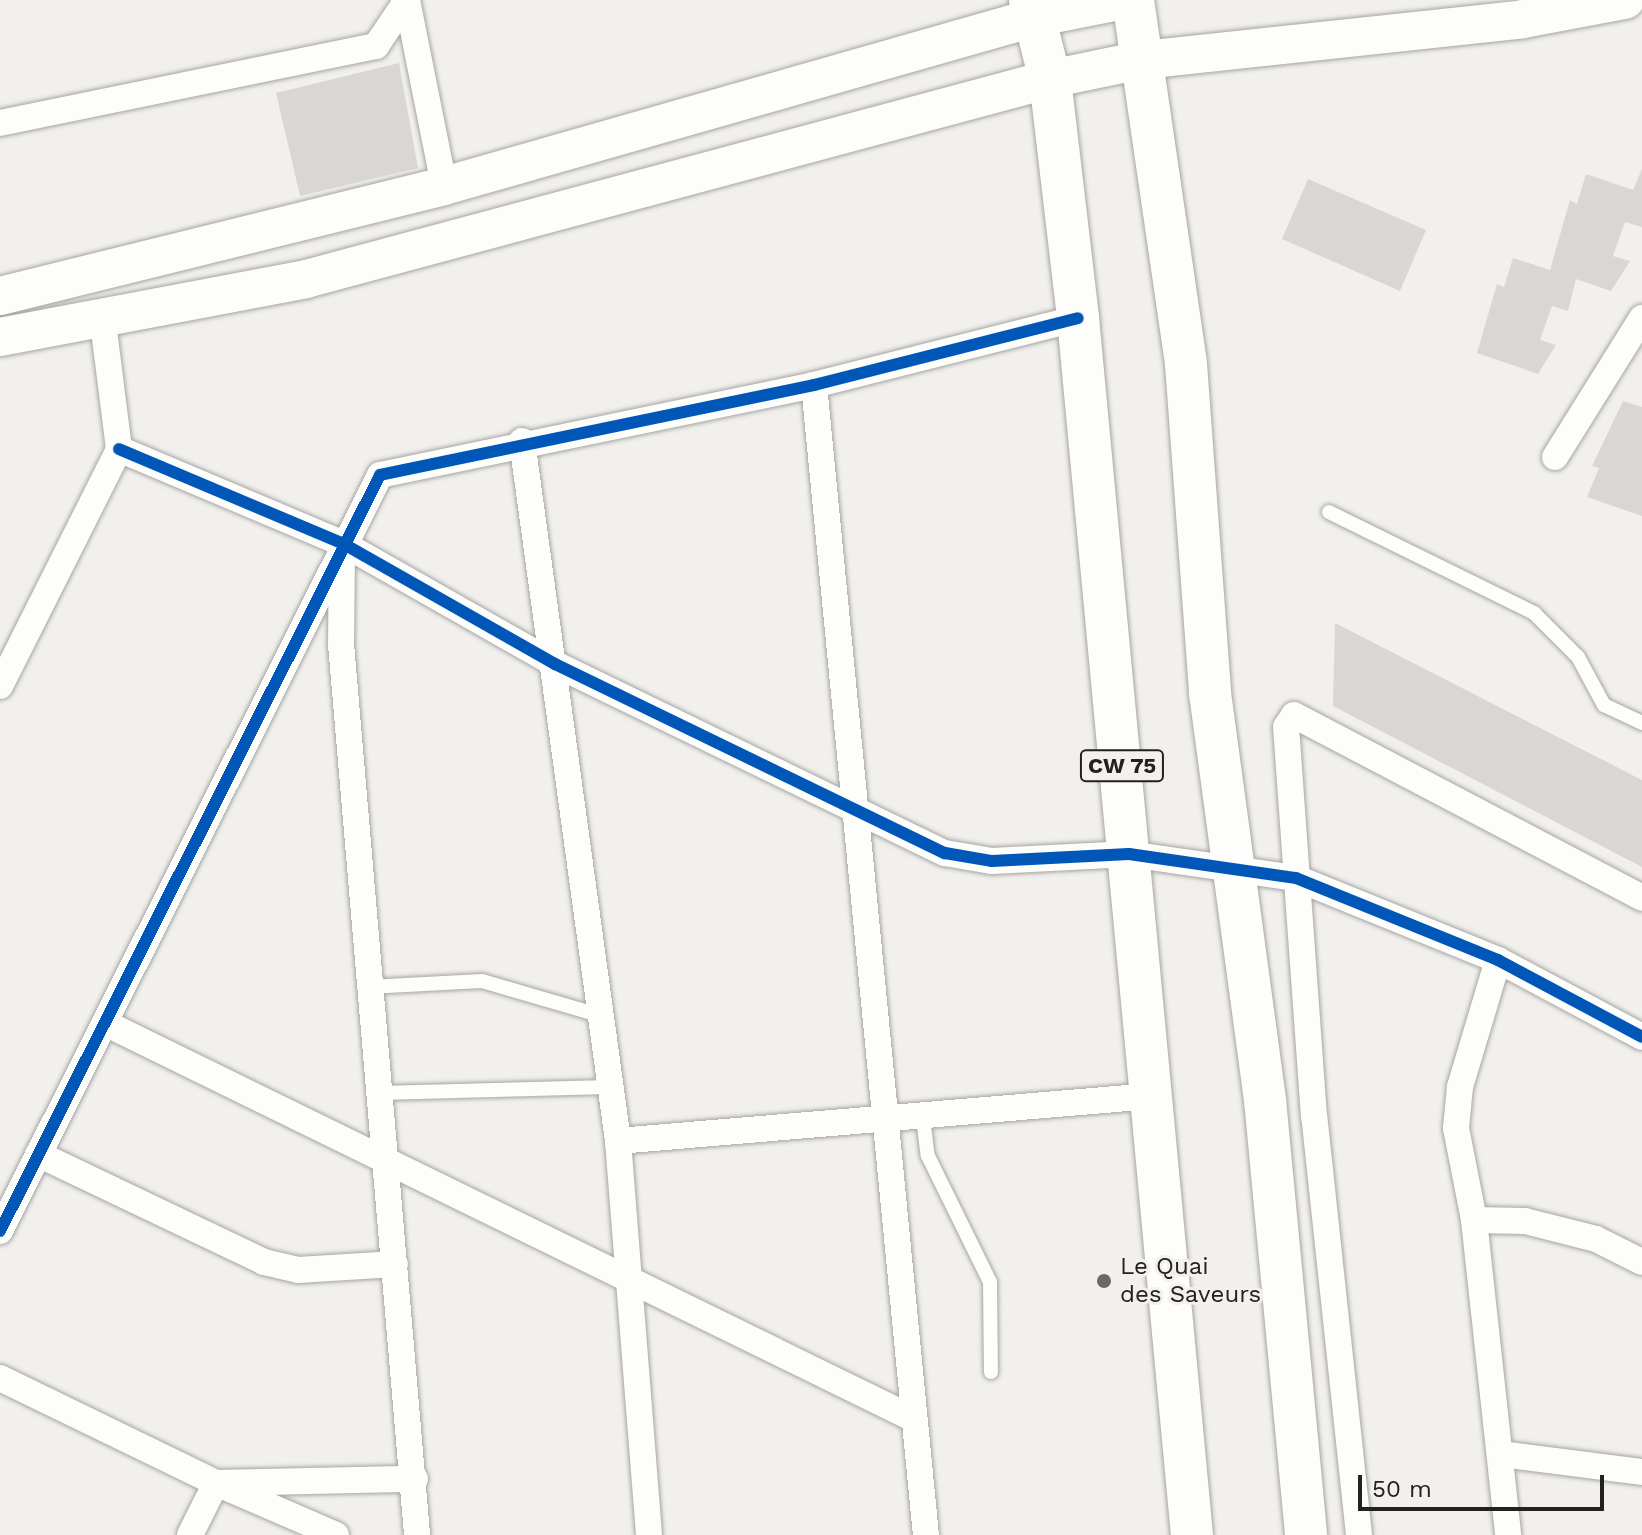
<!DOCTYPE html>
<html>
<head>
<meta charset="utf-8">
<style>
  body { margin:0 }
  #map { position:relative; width:1642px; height:1535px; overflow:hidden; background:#f2f0ed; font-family:"Work Sans",sans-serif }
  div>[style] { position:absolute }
  .building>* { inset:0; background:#d9d7d5 }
  .roads { filter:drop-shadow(0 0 2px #a6a5a2) drop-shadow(0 0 2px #a6a5a2) }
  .lane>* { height:14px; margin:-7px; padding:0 7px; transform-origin:7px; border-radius:7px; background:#fdfdfc }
  .street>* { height:26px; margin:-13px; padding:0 13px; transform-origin:13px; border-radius:13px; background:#fdfdfc }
  .secondary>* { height:38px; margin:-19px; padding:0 19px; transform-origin:19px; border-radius:19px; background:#fdfdfc }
  .primary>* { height:42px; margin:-21px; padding:0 21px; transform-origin:21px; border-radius:21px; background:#fdfdfc }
  .cycleway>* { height:12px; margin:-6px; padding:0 6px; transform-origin:6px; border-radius:6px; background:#0057b8 }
  .dots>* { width:22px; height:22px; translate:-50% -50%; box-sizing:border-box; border:4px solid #f4f0eb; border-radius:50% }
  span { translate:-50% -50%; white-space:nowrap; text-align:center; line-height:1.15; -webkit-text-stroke:6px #f4f0eb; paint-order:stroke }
  .shield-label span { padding:2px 6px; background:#f4f0eb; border:2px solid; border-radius:6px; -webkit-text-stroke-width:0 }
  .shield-label { font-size:22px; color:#22211f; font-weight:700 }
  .poi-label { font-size:24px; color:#22211f }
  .left { translate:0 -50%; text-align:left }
  .scale { position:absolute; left:1358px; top:1475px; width:246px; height:36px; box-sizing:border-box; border:4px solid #22211f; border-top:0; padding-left:10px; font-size:24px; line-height:28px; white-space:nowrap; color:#22211f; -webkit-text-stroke:6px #f4f0eb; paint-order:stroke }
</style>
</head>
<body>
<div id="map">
  <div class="building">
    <i style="clip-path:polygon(399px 63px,418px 168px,300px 196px,276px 93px)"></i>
    <i style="clip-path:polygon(1642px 169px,1642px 227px,1625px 222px,1613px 256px,1630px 261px,1611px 291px,1576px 279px,1568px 311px,1552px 306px,1540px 340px,1556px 345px,1538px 374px,1477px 353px,1497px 284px,1504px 287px,1513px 258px,1550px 270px,1570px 200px,1577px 204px,1586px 174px,1633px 190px)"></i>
    <i style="clip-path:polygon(1308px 179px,1426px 230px,1400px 291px,1282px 239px)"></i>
    <i style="clip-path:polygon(1623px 401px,1642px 407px,1642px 516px,1587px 497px,1599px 468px,1592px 466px)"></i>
    <i style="clip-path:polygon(1335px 623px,1642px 780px,1642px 867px,1333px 706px)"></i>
  </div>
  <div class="roads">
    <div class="lane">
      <i style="left:1329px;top:512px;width:229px;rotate:26.2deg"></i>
      <i style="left:1534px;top:613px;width:62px;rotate:45deg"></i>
      <i style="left:1578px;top:657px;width:55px;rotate:61.6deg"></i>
      <i style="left:1604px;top:705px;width:42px;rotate:25.3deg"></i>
      <i style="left:368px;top:987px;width:114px;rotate:-3deg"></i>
      <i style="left:482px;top:981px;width:125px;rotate:16.3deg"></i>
      <i style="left:378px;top:1093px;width:233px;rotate:-1.5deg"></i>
      <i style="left:923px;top:1118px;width:38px;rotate:83deg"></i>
      <i style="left:928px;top:1156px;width:140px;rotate:63.8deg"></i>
      <i style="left:990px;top:1282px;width:90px;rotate:89.4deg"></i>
    </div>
    <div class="street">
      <i style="left:407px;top:0;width:190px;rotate:78.7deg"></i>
      <i style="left:0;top:123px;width:384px;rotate:-11.6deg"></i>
      <i style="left:376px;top:46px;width:55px;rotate:-56deg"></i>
      <i style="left:814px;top:385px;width:1155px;rotate:84.44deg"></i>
      <i style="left:522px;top:441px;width:707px;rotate:82.19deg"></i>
      <i style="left:618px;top:1141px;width:395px;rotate:85.5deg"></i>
      <i style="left:119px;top:449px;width:242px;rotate:22.9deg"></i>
      <i style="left:342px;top:543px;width:245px;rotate:29.6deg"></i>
      <i style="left:555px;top:664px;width:433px;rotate:25.9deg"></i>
      <i style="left:945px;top:853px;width:48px;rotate:9.7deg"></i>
      <i style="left:992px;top:861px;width:137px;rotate:-2.9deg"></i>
      <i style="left:1129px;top:854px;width:169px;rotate:8.2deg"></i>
      <i style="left:1296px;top:878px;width:218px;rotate:22.1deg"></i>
      <i style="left:1498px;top:960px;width:163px;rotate:28.1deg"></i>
      <i style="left:1555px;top:457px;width:164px;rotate:-58deg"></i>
      <i style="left:342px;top:551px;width:93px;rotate:90.6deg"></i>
      <i style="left:341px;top:644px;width:894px;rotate:85.12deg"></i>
      <i style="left:0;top:686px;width:265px;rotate:-63.3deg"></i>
      <i style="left:119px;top:449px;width:128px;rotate:-97.2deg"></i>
      <i style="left:1498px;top:960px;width:133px;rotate:106.7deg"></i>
      <i style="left:1460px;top:1087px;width:41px;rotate:95.6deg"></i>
      <i style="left:1456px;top:1128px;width:94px;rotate:78.9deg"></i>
      <i style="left:1474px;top:1220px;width:317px;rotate:83.8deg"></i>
      <i style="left:105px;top:1023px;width:898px;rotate:26.08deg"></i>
      <i style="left:618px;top:1141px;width:536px;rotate:-4.82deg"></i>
      <i style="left:38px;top:1154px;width:250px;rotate:25.5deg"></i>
      <i style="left:264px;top:1262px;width:35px;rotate:13deg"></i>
      <i style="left:298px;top:1270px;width:97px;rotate:-3.5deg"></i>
      <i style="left:1474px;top:1220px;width:51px;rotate:1.1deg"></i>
      <i style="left:1525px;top:1221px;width:73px;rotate:14.2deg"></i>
      <i style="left:1596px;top:1239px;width:51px;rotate:26.6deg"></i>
      <i style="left:0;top:1231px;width:846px;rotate:-63.31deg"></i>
      <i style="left:380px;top:475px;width:443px;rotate:-11.7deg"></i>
      <i style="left:814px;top:385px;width:272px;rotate:-14.2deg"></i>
      <i style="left:0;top:1378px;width:240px;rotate:25.9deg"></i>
      <i style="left:216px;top:1483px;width:58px;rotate:116.6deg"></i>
      <i style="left:1501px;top:1454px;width:142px;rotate:7.3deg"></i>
      <i style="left:216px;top:1483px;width:199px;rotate:-1.2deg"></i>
      <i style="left:223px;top:1486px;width:123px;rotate:23.4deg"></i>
      <i style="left:1359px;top:1535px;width:420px;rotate:-96.1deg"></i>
      <i style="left:1314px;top:1117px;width:391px;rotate:-94.1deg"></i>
      <i style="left:1286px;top:727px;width:14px;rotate:-56deg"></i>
      <i style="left:1294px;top:715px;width:393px;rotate:27.7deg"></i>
    </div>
    <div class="secondary">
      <i style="left:0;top:296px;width:457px;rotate:-13.9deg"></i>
      <i style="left:444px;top:186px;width:612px;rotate:-15.92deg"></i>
      <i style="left:1033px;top:18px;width:94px;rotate:-11.1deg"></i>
      <i style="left:0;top:337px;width:311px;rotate:-10.7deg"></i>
      <i style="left:306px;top:279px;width:770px;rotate:-15.05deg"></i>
      <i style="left:1050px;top:79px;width:94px;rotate:-11.7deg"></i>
      <i style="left:1142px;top:60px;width:383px;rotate:-6.1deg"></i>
      <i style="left:1523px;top:19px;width:104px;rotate:-10.6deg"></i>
    </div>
    <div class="primary">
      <i style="left:1030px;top:0;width:81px;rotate:75.8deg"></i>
      <i style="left:1050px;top:79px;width:241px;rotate:83.3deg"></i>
      <i style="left:1078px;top:318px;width:1222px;rotate:84.65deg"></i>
      <i style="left:1133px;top:0;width:368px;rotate:81.7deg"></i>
      <i style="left:1186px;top:364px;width:330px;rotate:85.8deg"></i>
      <i style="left:1210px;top:693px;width:411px;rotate:82.3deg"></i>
      <i style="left:1265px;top:1100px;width:437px;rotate:84.6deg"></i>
    </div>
  </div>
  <div class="cycleway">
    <i style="left:119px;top:449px;width:242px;rotate:22.9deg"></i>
    <i style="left:342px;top:543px;width:245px;rotate:29.6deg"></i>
    <i style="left:555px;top:664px;width:433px;rotate:25.9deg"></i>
    <i style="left:945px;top:853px;width:48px;rotate:9.7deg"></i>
    <i style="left:992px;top:861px;width:137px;rotate:-2.9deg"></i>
    <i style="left:1129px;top:854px;width:169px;rotate:8.2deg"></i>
    <i style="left:1296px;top:878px;width:218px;rotate:22.1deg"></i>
    <i style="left:1498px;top:960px;width:163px;rotate:28.1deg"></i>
    <i style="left:0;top:1231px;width:846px;rotate:-63.31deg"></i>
    <i style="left:380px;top:475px;width:443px;rotate:-11.7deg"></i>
    <i style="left:814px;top:385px;width:272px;rotate:-14.2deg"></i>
  </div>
  <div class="dots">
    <i style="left:1104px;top:1281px;background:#6b6967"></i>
  </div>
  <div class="shield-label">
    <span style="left:1122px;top:766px">CW 75</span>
  </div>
  <div class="poi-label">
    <span class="left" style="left:1120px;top:1281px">Le Quai<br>des Saveurs</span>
  </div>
  <div class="scale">50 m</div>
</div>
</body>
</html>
